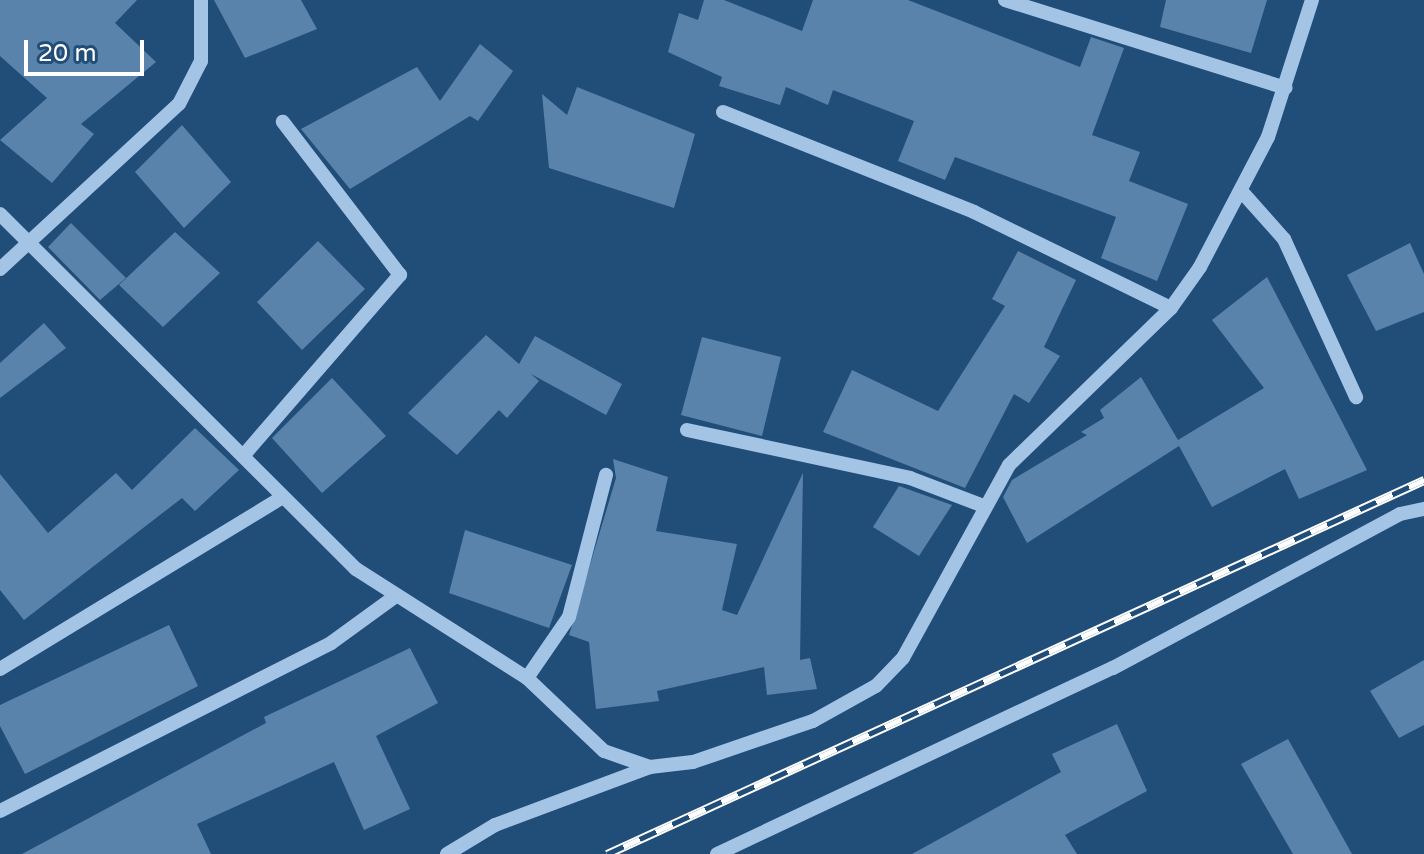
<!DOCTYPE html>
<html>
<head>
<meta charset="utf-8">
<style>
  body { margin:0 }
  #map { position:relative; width:1424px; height:854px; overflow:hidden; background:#214d79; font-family:"Varela Round",sans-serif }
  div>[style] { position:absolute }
  .building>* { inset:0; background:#5a83ac }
  .minor>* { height:14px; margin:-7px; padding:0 7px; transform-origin:7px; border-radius:7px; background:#a3c4e5 }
  .rail>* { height:9px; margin-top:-4.5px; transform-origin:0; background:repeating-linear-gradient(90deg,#214d79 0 18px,#fff 0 36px); box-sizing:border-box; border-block:2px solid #fff }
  span { translate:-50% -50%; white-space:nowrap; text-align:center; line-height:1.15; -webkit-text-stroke:8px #214d79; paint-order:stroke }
  .scale { position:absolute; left:24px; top:40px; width:120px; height:36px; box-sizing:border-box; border:4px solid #fff; border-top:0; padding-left:10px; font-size:24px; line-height:28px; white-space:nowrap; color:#fff; -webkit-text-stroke:6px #214d79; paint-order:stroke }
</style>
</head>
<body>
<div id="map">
  <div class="building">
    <i style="clip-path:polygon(0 0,137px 0,115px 23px,156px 62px,81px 124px,94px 134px,52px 183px,0 140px,47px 98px,0 56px)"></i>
    <i style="clip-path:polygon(214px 0,301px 0,317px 29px,245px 58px)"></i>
    <i style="clip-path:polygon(704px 0,724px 0,802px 31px,813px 0,908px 0,1080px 67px,1091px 37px,1124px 48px,1092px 135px,1140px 152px,1129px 181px,1188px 204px,1157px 281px,1101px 258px,1116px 217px,955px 157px,945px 180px,898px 161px,914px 121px,833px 90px,828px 105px,786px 87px,780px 105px,719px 86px,722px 77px,668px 52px,679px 13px,698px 20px)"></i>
    <i style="clip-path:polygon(1166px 0,1267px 0,1251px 53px,1160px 27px)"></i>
    <i style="clip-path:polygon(480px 44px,513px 71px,478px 121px,470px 116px,350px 189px,301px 129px,417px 67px,440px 101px)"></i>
    <i style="clip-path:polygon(577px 87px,695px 134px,674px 208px,549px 168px,542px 94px,567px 115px)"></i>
    <i style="clip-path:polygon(182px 125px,231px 182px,184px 228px,135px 172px)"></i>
    <i style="clip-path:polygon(71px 223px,126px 278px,100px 300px,48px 247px)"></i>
    <i style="clip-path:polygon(175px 232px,220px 273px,163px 327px,119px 285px)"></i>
    <i style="clip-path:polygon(318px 241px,365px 289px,302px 350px,257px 302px)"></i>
    <i style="clip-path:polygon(1410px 243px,1424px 274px,1424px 312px,1376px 331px,1347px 275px)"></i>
    <i style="clip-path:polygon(1018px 251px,1076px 280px,1044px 347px,1060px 356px,1029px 403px,1014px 394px,965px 488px,823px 432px,852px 370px,938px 411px,1005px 306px,992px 299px)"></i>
    <i style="clip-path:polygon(1267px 277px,1367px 470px,1299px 499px,1285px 469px,1212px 507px,1179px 446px,1027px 543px,1003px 497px,1012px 480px,1087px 435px,1081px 432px,1104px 418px,1100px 410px,1141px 377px,1178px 440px,1264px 388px,1212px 320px)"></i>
    <i style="clip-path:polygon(44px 323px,66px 348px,0 398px,0 363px)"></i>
    <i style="clip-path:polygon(486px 335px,519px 364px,535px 336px,622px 384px,606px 415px,531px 374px,539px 381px,507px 418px,499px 410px,457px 455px,408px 413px)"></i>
    <i style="clip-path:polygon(702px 337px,781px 357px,762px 436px,681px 415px)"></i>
    <i style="clip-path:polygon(332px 378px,386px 436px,322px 493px,272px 438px)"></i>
    <i style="clip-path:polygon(195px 428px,239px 470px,195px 511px,182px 498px,24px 620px,0 590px,0 474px,48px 533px,116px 473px,132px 490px)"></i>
    <i style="clip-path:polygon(613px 459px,668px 477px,656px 531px,737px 544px,722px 610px,737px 615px,803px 473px,800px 660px,810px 658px,817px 689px,767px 695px,764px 667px,657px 691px,659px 701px,596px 709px,589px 642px,569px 635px,616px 478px)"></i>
    <i style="clip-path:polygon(899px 486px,952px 505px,919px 556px,873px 527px)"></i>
    <i style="clip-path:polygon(465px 530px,572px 565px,549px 628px,449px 593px)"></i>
    <i style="clip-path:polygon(169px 625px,198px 686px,25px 774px,0 726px,0 705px)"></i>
    <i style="clip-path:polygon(410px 648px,438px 703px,376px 736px,410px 809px,364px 830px,334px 762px,197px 824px,211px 854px,22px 854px,266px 723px,264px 717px)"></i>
    <i style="clip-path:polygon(1424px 660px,1424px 725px,1399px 738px,1370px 691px)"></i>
    <i style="clip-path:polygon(1117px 724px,1147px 791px,1065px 835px,1077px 854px,912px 854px,1061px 772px,1052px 754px)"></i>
    <i style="clip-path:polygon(1288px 739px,1352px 854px,1293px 854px,1241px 764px)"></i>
  </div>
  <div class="minor">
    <i style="left:1005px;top:0;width:294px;rotate:17.4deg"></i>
    <i style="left:723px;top:112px;width:270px;rotate:21.7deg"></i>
    <i style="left:974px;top:212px;width:219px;rotate:26deg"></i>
    <i style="left:1243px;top:193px;width:62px;rotate:48.3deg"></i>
    <i style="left:1284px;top:239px;width:174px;rotate:65.5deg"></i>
    <i style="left:0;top:214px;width:503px;rotate:44.92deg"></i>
    <i style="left:356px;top:569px;width:203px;rotate:32.5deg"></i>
    <i style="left:527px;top:678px;width:106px;rotate:43.5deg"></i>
    <i style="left:604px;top:751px;width:49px;rotate:19.2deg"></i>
    <i style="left:0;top:269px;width:243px;rotate:-42.7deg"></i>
    <i style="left:179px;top:104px;width:48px;rotate:-62.9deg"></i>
    <i style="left:201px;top:61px;width:61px;rotate:-90deg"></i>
    <i style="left:687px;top:430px;width:228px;rotate:12.1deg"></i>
    <i style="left:910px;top:478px;width:76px;rotate:20.8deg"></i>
    <i style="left:243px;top:456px;width:240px;rotate:-49.1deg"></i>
    <i style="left:400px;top:275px;width:193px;rotate:-127.4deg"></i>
    <i style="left:0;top:669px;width:329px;rotate:-31.3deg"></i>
    <i style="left:527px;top:678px;width:74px;rotate:-55.5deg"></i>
    <i style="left:569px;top:617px;width:147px;rotate:-75.4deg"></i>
    <i style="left:0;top:811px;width:371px;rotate:-26.9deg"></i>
    <i style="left:331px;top:643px;width:77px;rotate:-36deg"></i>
    <i style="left:447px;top:854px;width:56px;rotate:-31.1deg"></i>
    <i style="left:495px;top:825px;width:165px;rotate:-20.5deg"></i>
    <i style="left:650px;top:767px;width:43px;rotate:-6.6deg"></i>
    <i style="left:693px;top:762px;width:127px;rotate:-18.9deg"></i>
    <i style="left:813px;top:721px;width:72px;rotate:-29.1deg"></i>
    <i style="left:876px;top:686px;width:39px;rotate:-46deg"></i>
    <i style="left:903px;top:658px;width:220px;rotate:-61.2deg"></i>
    <i style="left:1009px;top:465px;width:226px;rotate:-44.1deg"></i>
    <i style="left:1171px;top:308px;width:50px;rotate:-54.7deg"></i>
    <i style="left:1200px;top:267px;width:147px;rotate:-62.4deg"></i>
    <i style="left:1268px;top:137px;width:144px;rotate:-72.2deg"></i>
    <i style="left:717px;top:854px;width:438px;rotate:-25.2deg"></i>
    <i style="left:1113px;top:668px;width:326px;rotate:-28.2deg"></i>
    <i style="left:1400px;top:514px;width:25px;rotate:-12deg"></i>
  </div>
  <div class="rail">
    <i style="left:607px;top:854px;width:899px;rotate:-24.6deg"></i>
  </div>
  <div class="scale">20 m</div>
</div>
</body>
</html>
